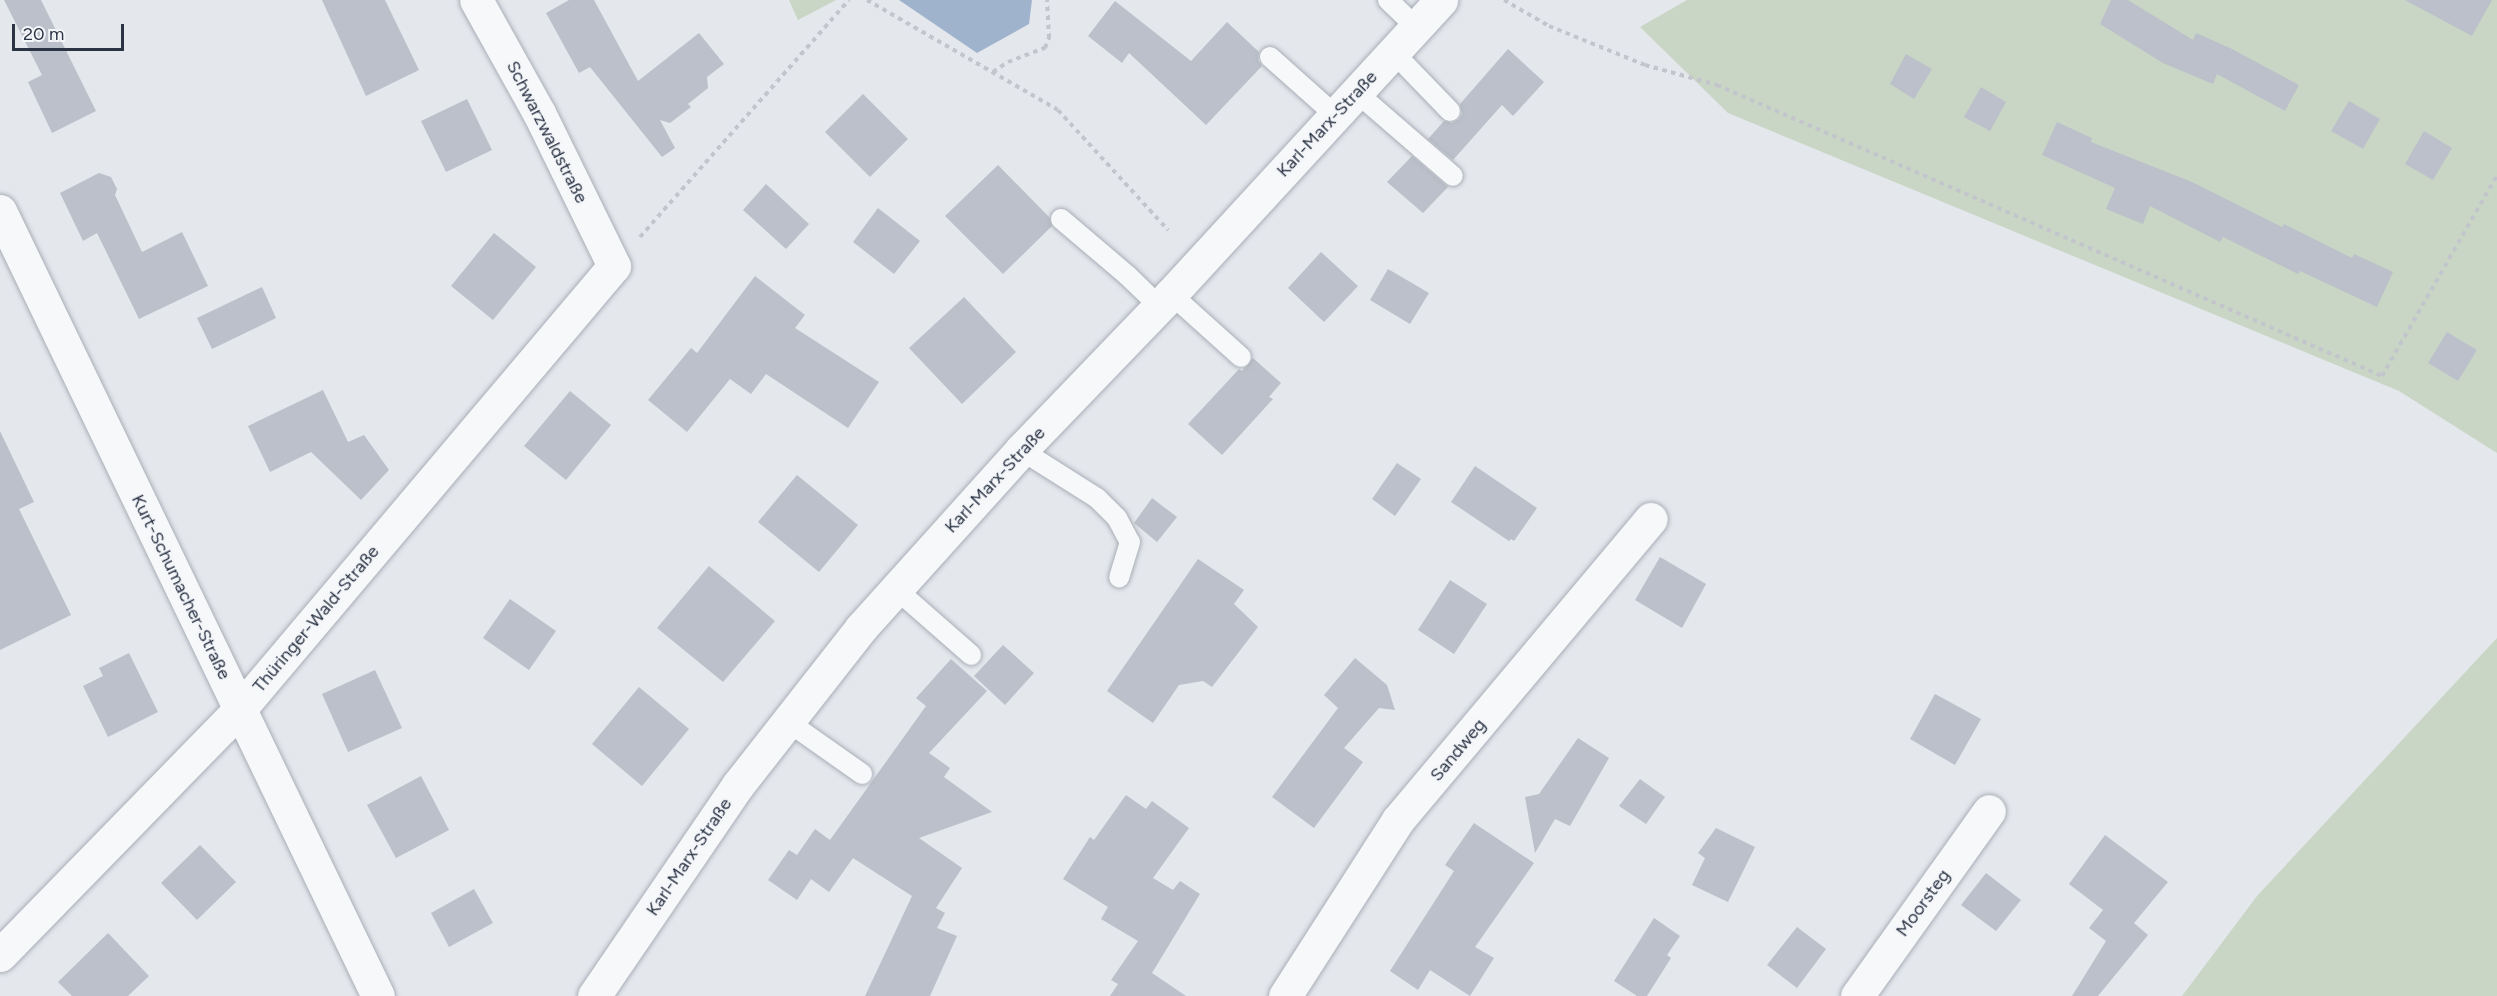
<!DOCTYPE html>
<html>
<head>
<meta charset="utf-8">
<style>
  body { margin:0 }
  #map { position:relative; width:2497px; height:996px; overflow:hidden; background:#e4e7ec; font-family:Figtree,sans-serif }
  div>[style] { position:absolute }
  .green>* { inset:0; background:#c9d6c5 }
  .water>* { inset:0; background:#9fb4cc }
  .building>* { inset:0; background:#bbc0ca }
  .path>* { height:4px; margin-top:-2px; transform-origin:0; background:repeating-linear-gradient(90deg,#c2c5cb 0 4.5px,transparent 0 9px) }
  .roads { filter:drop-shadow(0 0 2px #a9aeb7) drop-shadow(0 0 2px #a9aeb7) }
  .service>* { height:20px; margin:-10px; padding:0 10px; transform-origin:10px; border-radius:10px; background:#f7f8fa }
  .minor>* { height:33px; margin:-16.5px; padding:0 16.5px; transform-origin:16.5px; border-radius:16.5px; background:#f7f8fa }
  span { translate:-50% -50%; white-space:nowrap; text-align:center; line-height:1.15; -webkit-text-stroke:4.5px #f4f6f9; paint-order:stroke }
  .street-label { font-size:18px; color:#2b3445 }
  .scale { position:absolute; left:12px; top:24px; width:112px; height:27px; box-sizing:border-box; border:3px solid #2b3445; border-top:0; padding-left:8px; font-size:18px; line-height:21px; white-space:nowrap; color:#2b3445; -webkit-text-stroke:4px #f4f6f9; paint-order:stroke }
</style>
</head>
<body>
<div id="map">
  <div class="green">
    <i style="clip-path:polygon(789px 0,836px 0,798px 20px)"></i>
    <i style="clip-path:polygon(1687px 0,2497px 0,2497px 453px,2399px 391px,1728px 113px,1640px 27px)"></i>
    <i style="clip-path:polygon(2497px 638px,2497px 996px,2182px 996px,2257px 896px)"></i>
  </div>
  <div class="water">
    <i style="clip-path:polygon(899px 0,1032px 0,1029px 24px,977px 53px)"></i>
  </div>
  <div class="building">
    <i style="clip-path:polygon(4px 0,41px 0,96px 111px,52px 133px,28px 82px,42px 75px)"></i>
    <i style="clip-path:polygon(322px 0,385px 0,419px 70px,366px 96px)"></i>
    <i style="clip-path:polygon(569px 0,594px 0,638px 81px,699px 33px,724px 64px,707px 77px,708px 88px,688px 104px,691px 107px,670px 123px,660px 120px,675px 148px,662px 157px,590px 67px,579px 73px,546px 13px)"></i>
    <i style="clip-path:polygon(2111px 0,2128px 0,2193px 40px,2196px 33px,2230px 48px,2299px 85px,2285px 111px,2217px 74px,2213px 84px,2163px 63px,2100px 24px)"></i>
    <i style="clip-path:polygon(2405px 0,2492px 0,2472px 36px)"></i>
    <i style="clip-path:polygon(1115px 1px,1191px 61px,1227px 22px,1259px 52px,1258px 60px,1262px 66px,1206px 125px,1129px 53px,1122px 63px,1088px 36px)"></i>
    <i style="clip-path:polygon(1508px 49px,1544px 82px,1513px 116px,1502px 105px,1453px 160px,1428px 139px,1444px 121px,1452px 123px,1459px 119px,1462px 114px,1460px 104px)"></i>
    <i style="clip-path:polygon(1906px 54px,1932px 69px,1914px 99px,1890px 84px)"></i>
    <i style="clip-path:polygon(1981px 87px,2006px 102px,1990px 131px,1964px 117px)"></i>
    <i style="clip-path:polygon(863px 94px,908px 139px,870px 177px,825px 132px)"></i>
    <i style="clip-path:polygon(467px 99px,492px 150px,446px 172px,421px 121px)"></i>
    <i style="clip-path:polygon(2349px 101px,2380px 119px,2363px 149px,2331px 131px)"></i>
    <i style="clip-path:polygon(2057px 122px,2092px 138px,2091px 142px,2192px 182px,2282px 227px,2284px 224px,2352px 258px,2354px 254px,2393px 272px,2377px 307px,2300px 271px,2298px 274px,2223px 237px,2220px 242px,2150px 206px,2143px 224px,2106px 209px,2115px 188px,2042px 155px)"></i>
    <i style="clip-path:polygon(2424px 131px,2452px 148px,2433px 180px,2405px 164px)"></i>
    <i style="clip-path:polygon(1412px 156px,1448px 187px,1423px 213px,1387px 182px)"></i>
    <i style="clip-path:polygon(998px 165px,1049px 217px,1052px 226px,1003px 274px,945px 216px)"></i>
    <i style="clip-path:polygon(99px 173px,111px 177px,117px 189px,115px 195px,142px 252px,182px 232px,208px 286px,139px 319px,97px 233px,83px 241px,60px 193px)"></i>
    <i style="clip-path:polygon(766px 184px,809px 224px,786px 249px,743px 210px)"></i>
    <i style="clip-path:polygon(878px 208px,920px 241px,894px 274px,853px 242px)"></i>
    <i style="clip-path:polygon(494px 233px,536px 267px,493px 320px,451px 286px)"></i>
    <i style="clip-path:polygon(1321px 252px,1358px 286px,1324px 322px,1288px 288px)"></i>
    <i style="clip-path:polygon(1388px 269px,1429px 293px,1410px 324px,1370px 300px)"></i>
    <i style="clip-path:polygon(755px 276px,805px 315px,795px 328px,879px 382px,848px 428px,766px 374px,751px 394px,730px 379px,687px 432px,648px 400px,691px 348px,697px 353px)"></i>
    <i style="clip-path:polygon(262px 287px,276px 318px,212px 349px,197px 318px)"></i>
    <i style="clip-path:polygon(964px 297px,1016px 352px,962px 404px,909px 348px)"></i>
    <i style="clip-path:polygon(2447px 332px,2477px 350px,2458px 381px,2428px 363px)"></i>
    <i style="clip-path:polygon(1253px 358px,1281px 383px,1269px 397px,1273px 399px,1222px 455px,1188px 424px,1239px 369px,1242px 371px)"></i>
    <i style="clip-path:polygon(323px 390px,348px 442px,364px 435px,389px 470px,361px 500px,311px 452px,270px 472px,248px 426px)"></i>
    <i style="clip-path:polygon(570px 391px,611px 425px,566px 480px,524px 446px)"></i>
    <i style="clip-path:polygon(0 431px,34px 502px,19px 509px,71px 615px,0 650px)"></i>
    <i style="clip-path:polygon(1397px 463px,1421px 479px,1395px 516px,1372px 499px)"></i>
    <i style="clip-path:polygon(1475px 466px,1537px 508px,1514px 541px,1511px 539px,1509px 541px,1451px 502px)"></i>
    <i style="clip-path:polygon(797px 475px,858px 525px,819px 572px,758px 522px)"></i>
    <i style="clip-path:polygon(1152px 498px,1177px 517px,1157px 542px,1134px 523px)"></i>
    <i style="clip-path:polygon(1660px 557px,1706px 584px,1682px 628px,1635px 600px)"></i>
    <i style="clip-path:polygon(1198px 559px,1244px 590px,1234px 604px,1258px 627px,1212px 687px,1203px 681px,1179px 685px,1153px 723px,1107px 691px)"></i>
    <i style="clip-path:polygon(709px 566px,775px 621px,723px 682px,657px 628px)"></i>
    <i style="clip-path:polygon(1450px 580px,1487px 604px,1454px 654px,1418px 630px)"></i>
    <i style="clip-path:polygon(510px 599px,556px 631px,529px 670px,483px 638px)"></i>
    <i style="clip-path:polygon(1003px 645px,1034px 673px,1005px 705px,974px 676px)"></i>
    <i style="clip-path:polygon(129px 653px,158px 712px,108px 737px,83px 686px,103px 676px,99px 668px)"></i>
    <i style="clip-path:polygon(1355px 658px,1387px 685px,1395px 710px,1379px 708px,1344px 748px,1363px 762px,1314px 828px,1272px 797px,1338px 708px,1324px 695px)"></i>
    <i style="clip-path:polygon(951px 659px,987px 691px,929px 753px,950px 768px,944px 777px,992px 812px,919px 838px,962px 868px,936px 908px,945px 913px,937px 928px,957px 936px,930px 996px,865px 996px,912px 896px,853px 858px,829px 892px,811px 879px,797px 900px,768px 880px,789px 850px,797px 855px,815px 829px,830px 840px,926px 706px,916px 698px)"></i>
    <i style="clip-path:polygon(375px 670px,402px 728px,348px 752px,322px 694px)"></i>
    <i style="clip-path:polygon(639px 687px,689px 729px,642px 786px,592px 744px)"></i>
    <i style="clip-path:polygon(1935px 694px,1981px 719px,1955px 765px,1910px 739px)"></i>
    <i style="clip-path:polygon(1578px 738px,1609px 758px,1570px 826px,1555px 819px,1535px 853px,1525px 797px,1539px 794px)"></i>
    <i style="clip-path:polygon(421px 776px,449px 830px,396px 858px,367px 805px)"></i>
    <i style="clip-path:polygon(1640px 779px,1665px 797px,1646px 824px,1619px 806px)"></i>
    <i style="clip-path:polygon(1126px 795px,1146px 809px,1152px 801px,1189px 828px,1153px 878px,1173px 890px,1180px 881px,1200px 894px,1152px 973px,1186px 996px,1110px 996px,1118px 984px,1111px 980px,1138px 941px,1101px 919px,1108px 907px,1063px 879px,1090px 837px,1094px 840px)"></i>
    <i style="clip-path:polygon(1474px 823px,1534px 863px,1475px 947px,1494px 958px,1470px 996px,1430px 970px,1418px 990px,1390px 971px,1454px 871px,1445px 865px)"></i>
    <i style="clip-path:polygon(1716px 828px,1755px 847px,1728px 902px,1692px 885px,1705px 858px,1698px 853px)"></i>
    <i style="clip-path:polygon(2105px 835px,2168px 882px,2134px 923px,2148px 935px,2098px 996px,2072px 996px,2106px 941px,2089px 928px,2103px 910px,2069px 884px)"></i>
    <i style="clip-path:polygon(200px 845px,236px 882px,197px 920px,161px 883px)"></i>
    <i style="clip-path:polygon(1986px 873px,2021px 900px,1996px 931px,1961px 905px)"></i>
    <i style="clip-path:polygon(474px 889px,493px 923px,449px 947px,431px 913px)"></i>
    <i style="clip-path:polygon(1654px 918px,1680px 936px,1667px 955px,1671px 958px,1647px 996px,1637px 996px,1614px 981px)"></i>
    <i style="clip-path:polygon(1797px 927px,1826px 949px,1797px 988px,1767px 965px)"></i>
    <i style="clip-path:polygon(108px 933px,149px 976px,128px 996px,72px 996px,58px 982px)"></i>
  </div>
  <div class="path">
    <i style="left:867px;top:0;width:220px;rotate:29.9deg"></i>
    <i style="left:1058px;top:110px;width:163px;rotate:47.5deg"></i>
    <i style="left:1504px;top:0;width:52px;rotate:30deg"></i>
    <i style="left:1549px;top:26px;width:104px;rotate:22.1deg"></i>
    <i style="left:1645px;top:65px;width:75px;rotate:15.5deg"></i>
    <i style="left:1717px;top:85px;width:726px;rotate:23.63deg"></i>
    <i style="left:2382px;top:376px;width:232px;rotate:-60.2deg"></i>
    <i style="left:993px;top:72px;width:18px;rotate:-34deg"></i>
    <i style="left:1008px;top:62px;width:40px;rotate:-21deg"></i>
    <i style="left:1045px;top:48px;width:11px;rotate:-68deg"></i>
    <i style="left:1049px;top:38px;width:38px;rotate:-93deg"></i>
    <i style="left:640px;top:237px;width:316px;rotate:-48.6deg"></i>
  </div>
  <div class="roads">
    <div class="service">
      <i style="left:1388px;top:0;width:39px;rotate:44deg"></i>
      <i style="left:1393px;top:52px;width:82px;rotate:46deg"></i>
      <i style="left:1270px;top:57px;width:87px;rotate:41.7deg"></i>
      <i style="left:1356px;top:92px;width:128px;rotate:40.9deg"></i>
      <i style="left:1061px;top:219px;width:87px;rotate:40.3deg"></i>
      <i style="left:1127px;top:275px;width:45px;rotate:44.1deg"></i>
      <i style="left:1171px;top:294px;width:94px;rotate:42deg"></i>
      <i style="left:1021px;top:450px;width:90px;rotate:32.3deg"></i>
      <i style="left:1097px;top:498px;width:28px;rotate:45deg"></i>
      <i style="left:1117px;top:518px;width:27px;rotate:62deg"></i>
      <i style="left:1130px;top:542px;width:37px;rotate:107deg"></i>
      <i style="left:896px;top:589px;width:100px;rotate:41.3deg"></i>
      <i style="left:787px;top:721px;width:92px;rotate:35.2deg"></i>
    </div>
    <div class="minor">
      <i style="left:0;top:211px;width:871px;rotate:64.29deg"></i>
      <i style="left:0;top:955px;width:342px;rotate:-45.7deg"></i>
      <i style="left:239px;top:710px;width:581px;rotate:-49.82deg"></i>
      <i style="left:614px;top:266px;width:170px;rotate:-116.1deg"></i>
      <i style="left:539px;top:113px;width:129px;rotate:-119.1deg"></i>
      <i style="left:594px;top:996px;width:255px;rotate:-55.7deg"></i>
      <i style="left:738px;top:785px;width:199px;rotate:-51.9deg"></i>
      <i style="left:861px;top:628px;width:239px;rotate:-48deg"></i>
      <i style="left:1021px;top:450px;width:216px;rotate:-46.1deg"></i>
      <i style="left:1171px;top:294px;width:399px;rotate:-47.4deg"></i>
      <i style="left:1285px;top:996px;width:209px;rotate:-57.3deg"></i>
      <i style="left:1398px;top:820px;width:393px;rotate:-50deg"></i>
      <i style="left:1857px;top:996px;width:227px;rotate:-54.5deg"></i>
    </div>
  </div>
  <div class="street-label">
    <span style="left:1327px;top:124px;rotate:-47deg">Karl-Marx-Straße</span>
    <span style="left:547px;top:132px;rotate:63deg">Schwarzwaldstraße</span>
    <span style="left:995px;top:480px;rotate:-47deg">Karl-Marx-Straße</span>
    <span style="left:181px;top:587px;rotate:64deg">Kurt-Schumacher-Straße</span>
    <span style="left:316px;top:619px;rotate:-50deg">Thüringer-Wald-Straße</span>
    <span style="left:1458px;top:750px;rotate:-50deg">Sandweg</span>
    <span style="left:689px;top:857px;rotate:-56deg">Karl-Marx-Straße</span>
    <span style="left:1923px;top:903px;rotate:-54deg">Moorsteg</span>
  </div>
  <div class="scale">20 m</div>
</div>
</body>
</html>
